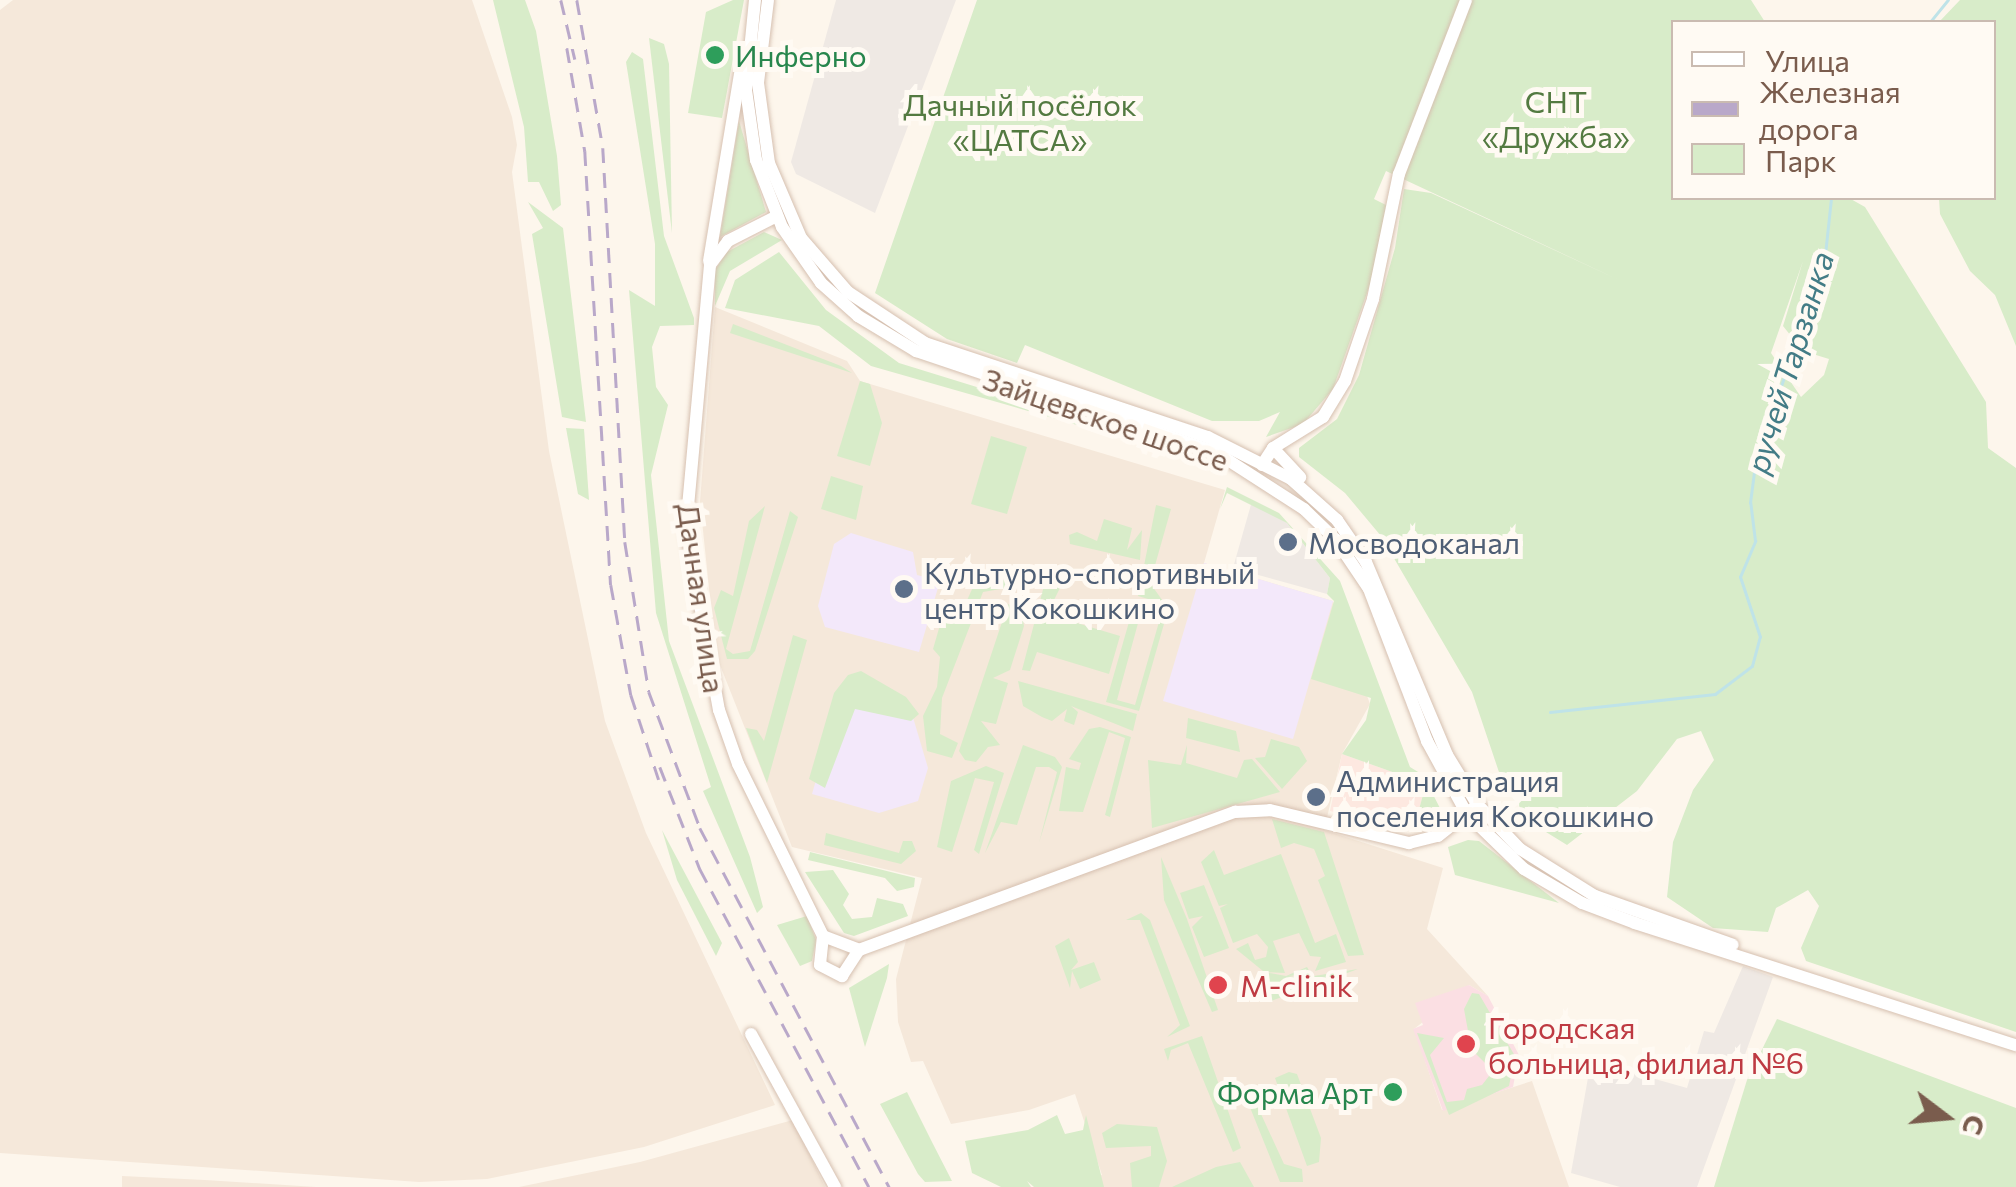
<!DOCTYPE html>
<html>
<head>
<meta charset="utf-8">
<style>
  body { margin:0 }
  #map { position:relative; width:2016px; height:1187px; overflow:hidden; background:#fdf6ec; font-family:Commissioner,sans-serif }
  div>[style] { position:absolute }
  .residential>* { inset:0; background:#f5e8da }
  .commercial>* { inset:0; background:#fde8e0 }
  .industrial>* { inset:0; background:#efe9e4 }
  .education>* { inset:0; background:#f3e8fa }
  .medical>* { inset:0; background:#fbdfe3 }
  .green>* { inset:0; background:#d8ecc9 }
  .stream>* { height:2.5px; margin:-1.25px; padding:0 1.25px; transform-origin:1.25px; border-radius:1.25px; background:#bfe3e8 }
  .roads { filter:drop-shadow(0 0 2px #d6c0b0) drop-shadow(0 0 2px #d6c0b0) }
  .secondary>* { height:12px; margin:-6px; padding:0 6px; transform-origin:6px; border-radius:6px; background:#fff }
  .rail>* { height:2.5px; margin-top:-1.25px; transform-origin:0; background:repeating-linear-gradient(90deg,#b9a8c9 0 15px,transparent 0 25px) }
  .dots>* { width:28px; height:28px; translate:-50% -50%; box-sizing:border-box; border:5px solid #fffaf3; border-radius:50% }
  span { translate:-50% -50%; white-space:nowrap; text-align:center; line-height:1.15; -webkit-text-stroke:10px #fffaf3; paint-order:stroke }
  .leisure-label { font-size:30px; color:#27864d }
  .left { translate:0 -50%; text-align:left }
  .right { translate:-100% -50%; text-align:right }
  .park-label { font-size:30px; color:#537a41 }
  .street-label { font-size:30px; color:#7a5c4d }
  .service-label { font-size:30px; color:#4e5e75 }
  .health-label { font-size:30px; color:#be3a42 }
  .water-label { font-size:32px; color:#437c86; font-style:italic }
  .legend { position:absolute; left:1671px; top:20px; width:325px; height:180px; box-sizing:border-box; background:#fffaf3; border:2px solid #cabbb1; margin:0; padding:12px 18px; list-style:none; font-size:30px; color:#7a5c4d }
  .legend li { display:flex; align-items:center; gap:20px; height:50px }
  .legend b { width:50px; border:2px solid #cabbb1 }
  .north { position:absolute; left:1896px; top:1067px; width:100px; height:100px; -webkit-text-stroke:8px #fffaf3; paint-order:stroke; rotate:106deg; font-size:28px; font-weight:700; line-height:40px; text-align:center; color:#7a5c4d }
  .north::after { content:''; display:block; margin:auto; width:35px; height:45px; background:#7a5c4d; clip-path:polygon(50% 0,100% 100%,50% 72%,0 100%) }
</style>
</head>
<body>
<div id="map">
  <div class="residential">
    <i style="clip-path:polygon(13px 0,472px 0,512px 117px,517px 145px,512px 172px,549px 451px,605px 721px,646px 833px,775px 1105px,644px 1147px,487px 1179px,419px 1182px,0 1153px,0 10px)"></i>
    <i style="clip-path:polygon(715px 307px,847px 361px,860px 381px,1225px 490px,1204px 563px,1333px 601px,1370px 704px,1342px 754px,1324px 830px,1443px 868px,1427px 929px,1488px 996px,1469px 985px,1414px 1029px,1442px 1110px,1532px 1081px,1569px 1187px,1051px 1187px,1102px 1175px,1075px 1094px,1029px 1110px,951px 1124px,923px 1061px,911px 1062px,898px 1022px,896px 979px,922px 878px,792px 847px,716px 655px,700px 502px)"></i>
    <i style="clip-path:polygon(793px 1120px,825px 1187px,519px 1187px,640px 1162px)"></i>
    <i style="clip-path:polygon(122px 1176px,205px 1180px,316px 1187px,122px 1187px)"></i>
  </div>
  <div class="commercial">
    <i style="clip-path:polygon(1342px 754px,1426px 784px,1413px 831px,1330px 811px)"></i>
  </div>
  <div class="industrial">
    <i style="clip-path:polygon(836px 0,956px 0,875px 213px,796px 174px,791px 162px)"></i>
    <i style="clip-path:polygon(1252px 501px,1287px 523px,1330px 578px,1327px 594px,1233px 568px)"></i>
    <i style="clip-path:polygon(1743px 966px,1773px 977px,1697px 1187px,1620px 1187px,1571px 1173px,1591px 1061px,1687px 1088px,1704px 1031px,1714px 1033px)"></i>
  </div>
  <div class="education">
    <i style="clip-path:polygon(851px 533px,913px 552px,917px 575px,940px 581px,919px 652px,825px 627px,818px 606px,834px 544px)"></i>
    <i style="clip-path:polygon(1204px 563px,1333px 601px,1293px 739px,1163px 701px)"></i>
    <i style="clip-path:polygon(845px 680px,912px 714px,928px 768px,918px 801px,879px 813px,812px 794px)"></i>
  </div>
  <div class="medical">
    <i style="clip-path:polygon(1469px 985px,1488px 996px,1519px 1055px,1513px 1087px,1443px 1111px,1413px 1029px,1423px 1025px,1415px 1003px)"></i>
  </div>
  <div class="green">
    <i style="clip-path:polygon(493px 0,525px 0,536px 31px,557px 156px,561px 205px,553px 211px,539px 182px,528px 182px,524px 127px)"></i>
    <i style="clip-path:polygon(733px 0,744px 0,722px 118px,688px 113px,706px 12px)"></i>
    <i style="clip-path:polygon(evenodd,977px 0,1751px 0,1765px 22px,1674px 22px,1674px 198px,1849px 198px,1865px 207px,1986px 402px,1988px 448px,2016px 468px,2016px 1032px,1806px 961px,1801px 948px,1819px 906px,1808px 890px,1776px 908px,1768px 932px,1713px 928px,1667px 897px,1673px 842px,1693px 790px,1714px 760px,1701px 731px,1677px 739px,1637px 791px,1567px 845px,1533px 824px,1504px 787px,1472px 692px,1381px 536px,1345px 493px,1299px 457px,1299px 448px,1337px 419px,1359px 375px,1395px 248px,1404px 189px,1431px 193px,1619px 280px,1386px 171px,1374px 199px,1386px 205px,1373px 276px,1333px 389px,1303px 424px,1266px 437px,1280px 412px,1259px 421px,1212px 421px,1025px 345px,1017px 363px,947px 339px,875px 293px,977px 0,1803px 261px,1783px 326px,1803px 351px,1829px 359px,1824px 375px,1801px 397px,1771px 353px,1803px 261px)"></i>
    <i style="clip-path:polygon(1960px 0,2016px 0,2016px 346px,1995px 295px,1970px 271px,1940px 214px,1939px 198px,1994px 198px,1994px 22px,1939px 22px)"></i>
    <i style="clip-path:polygon(649px 38px,664px 44px,669px 64px,672px 233px)"></i>
    <i style="clip-path:polygon(632px 52px,643px 59px,664px 236px,694px 318px,694px 325px,660px 326px,652px 347px,656px 387px,668px 405px,651px 475px,669px 641px,750px 857px,763px 907px,757px 913px,703px 791px,711px 787px,656px 613px,629px 290px,655px 306px,655px 244px,626px 62px)"></i>
    <i style="clip-path:polygon(739px 121px,766px 212px,720px 237px)"></i>
    <i style="clip-path:polygon(528px 202px,563px 228px,586px 422px,562px 417px,532px 234px,543px 228px)"></i>
    <i style="clip-path:polygon(764px 232px,782px 240px,730px 271px,715px 306px,715px 270px,727px 252px)"></i>
    <i style="clip-path:polygon(779px 252px,826px 310px,899px 363px,1083px 420px,1084px 427px,871px 366px,819px 326px,725px 308px,735px 280px)"></i>
    <i style="clip-path:polygon(733px 324px,841px 366px,852px 373px,730px 333px)"></i>
    <i style="clip-path:polygon(860px 381px,870px 384px,882px 423px,870px 466px,837px 456px)"></i>
    <i style="clip-path:polygon(566px 428px,584px 429px,589px 500px,578px 494px)"></i>
    <i style="clip-path:polygon(991px 436px,1027px 447px,1007px 514px,971px 504px)"></i>
    <i style="clip-path:polygon(831px 476px,863px 486px,856px 520px,821px 509px)"></i>
    <i style="clip-path:polygon(1227px 487px,1279px 513px,1340px 581px,1410px 767px,1423px 775px,1443px 814px,1434px 827px,1413px 831px,1426px 784px,1342px 754px,1366px 720px,1371px 698px,1311px 679px,1334px 601px,1327px 594px,1330px 578px,1287px 523px,1227px 493px,1220px 509px)"></i>
    <i style="clip-path:polygon(1156px 505px,1171px 509px,1150px 583px,1165px 604px,1138px 596px)"></i>
    <i style="clip-path:polygon(765px 506px,726px 649px,733px 654px,750px 651px,790px 511px,798px 517px,755px 651px,748px 659px,727px 659px,714px 608px,721px 590px,733px 596px,749px 521px)"></i>
    <i style="clip-path:polygon(1104px 519px,1132px 528px,1127px 550px,1142px 530px,1140px 560px,1070px 544px,1069px 535px,1077px 532px,1097px 541px)"></i>
    <i style="clip-path:polygon(979px 574px,1024px 585px,983px 592px,942px 698px,940px 734px,958px 743px,952px 758px,927px 751px,923px 716px,937px 687px,940px 657px,933px 649px,940px 625px,951px 605px,963px 609px)"></i>
    <i style="clip-path:polygon(1046px 578px,1062px 584px,1047px 614px,1120px 636px,1109px 674px,1037px 652px,1030px 671px,1022px 670px)"></i>
    <i style="clip-path:polygon(1135px 601px,1168px 610px,1139px 711px,1106px 702px,1133px 608px,1140px 616px,1117px 700px,1135px 705px,1159px 622px,1144px 616px,1145px 607px)"></i>
    <i style="clip-path:polygon(1008px 604px,1021px 611px,1024px 626px,1010px 670px,993px 678px,1008px 683px,996px 724px,981px 721px,1000px 745px,988px 747px,976px 762px,965px 760px,959px 751px)"></i>
    <i style="clip-path:polygon(793px 635px,807px 640px,767px 783px,746px 728px,757px 730px,764px 741px)"></i>
    <i style="clip-path:polygon(861px 671px,906px 697px,919px 714px,911px 721px,855px 709px,825px 788px,809px 779px,834px 693px,848px 675px)"></i>
    <i style="clip-path:polygon(1018px 681px,1137px 714px,1133px 731px,1071px 706px,1078px 712px,1074px 725px,1064px 721px,1067px 709px,1052px 721px,1042px 717px,1023px 706px)"></i>
    <i style="clip-path:polygon(1188px 718px,1236px 731px,1240px 752px,1186px 738px)"></i>
    <i style="clip-path:polygon(1100px 727px,1131px 737px,1110px 817px,1105px 815px,1125px 738px,1109px 732px,1083px 812px,1059px 811px,1066px 767px,1079px 770px,1081px 763px,1069px 759px,1089px 729px)"></i>
    <i style="clip-path:polygon(1271px 739px,1299px 747px,1307px 761px,1282px 789px,1255px 758px,1265px 757px)"></i>
    <i style="clip-path:polygon(1023px 745px,1055px 757px,1062px 767px,1039px 843px,1057px 772px,1049px 767px,1036px 767px,1017px 825px,1001px 822px,985px 853px)"></i>
    <i style="clip-path:polygon(1187px 745px,1186px 763px,1237px 778px,1244px 760px,1252px 759px,1280px 792px,1152px 828px,1148px 760px,1181px 765px)"></i>
    <i style="clip-path:polygon(986px 766px,1004px 773px,979px 854px,974px 850px,994px 782px,975px 778px,952px 852px,937px 847px,951px 781px)"></i>
    <i style="clip-path:polygon(1272px 819px,1324px 832px,1364px 955px,1348px 956px,1318px 880px,1325px 876px,1314px 849px,1294px 843px,1281px 848px)"></i>
    <i style="clip-path:polygon(662px 830px,722px 943px,716px 956px,677px 880px)"></i>
    <i style="clip-path:polygon(826px 833px,899px 853px,903px 841px,912px 841px,916px 851px,901px 864px,824px 845px)"></i>
    <i style="clip-path:polygon(1468px 840px,1479px 841px,1559px 903px,1455px 875px,1448px 847px)"></i>
    <i style="clip-path:polygon(1214px 850px,1224px 875px,1281px 854px,1315px 943px,1336px 934px,1346px 962px,1315px 971px,1321px 957px,1310px 956px,1299px 933px,1273px 941px,1285px 973px,1264px 972px,1286px 976px,1307px 967px,1311px 974px,1288px 976px,1301px 978px,1358px 969px,1271px 1001px,1263px 971px,1236px 949px,1248px 943px,1255px 960px,1266px 957px,1268px 947px,1257px 934px,1233px 943px,1220px 908px,1228px 904px,1219px 906px,1201px 862px)"></i>
    <i style="clip-path:polygon(810px 852px,915px 878px,914px 887px,897px 891px,885px 878px,808px 860px)"></i>
    <i style="clip-path:polygon(1161px 857px,1187px 919px,1218px 1010px,1212px 1012px,1164px 900px)"></i>
    <i style="clip-path:polygon(833px 870px,849px 894px,843px 905px,852px 919px,872px 917px,877px 898px,903px 904px,908px 916px,854px 936px,844px 933px,805px 872px)"></i>
    <i style="clip-path:polygon(1204px 885px,1229px 948px,1204px 957px,1192px 927px,1203px 916px,1189px 919px,1180px 893px)"></i>
    <i style="clip-path:polygon(1141px 913px,1150px 920px,1190px 1026px,1167px 1037px,1180px 1025px,1140px 920px,1126px 920px)"></i>
    <i style="clip-path:polygon(807px 916px,816px 940px,812px 961px,800px 966px,777px 925px)"></i>
    <i style="clip-path:polygon(1069px 938px,1078px 962px,1071px 970px,1094px 962px,1101px 980px,1080px 989px,1072px 971px,1070px 988px,1055px 946px)"></i>
    <i style="clip-path:polygon(889px 964px,887px 978px,865px 1047px,849px 988px)"></i>
    <i style="clip-path:polygon(1472px 993px,1479px 994px,1515px 1056px,1509px 1086px,1449px 1115px,1417px 1033px,1444px 1038px,1430px 1055px,1447px 1102px,1464px 1100px,1467px 1089px,1482px 1085px,1493px 1071px,1475px 1053px,1468px 1031px,1464px 1009px)"></i>
    <i style="clip-path:polygon(1777px 1019px,2016px 1108px,2016px 1187px,1714px 1187px,1747px 1080px)"></i>
    <i style="clip-path:polygon(1202px 1036px,1241px 1148px,1233px 1152px,1188px 1043px,1171px 1050px,1168px 1061px,1164px 1049px)"></i>
    <i style="clip-path:polygon(1289px 1072px,1297px 1074px,1321px 1138px,1319px 1162px,1307px 1166px,1275px 1078px)"></i>
    <i style="clip-path:polygon(1250px 1090px,1284px 1164px,1302px 1169px,1303px 1182px,1280px 1182px,1245px 1095px)"></i>
    <i style="clip-path:polygon(907px 1092px,933px 1144px,952px 1181px,925px 1182px,918px 1174px,880px 1104px)"></i>
    <i style="clip-path:polygon(1057px 1115px,1065px 1134px,1083px 1130px,1086px 1115px,1104px 1187px,1034px 1187px,1027px 1181px,1031px 1187px,1001px 1187px,972px 1173px,965px 1141px,1028px 1130px)"></i>
    <i style="clip-path:polygon(1117px 1124px,1157px 1127px,1167px 1161px,1159px 1187px,1132px 1187px,1130px 1163px,1151px 1156px,1151px 1146px,1106px 1148px,1102px 1133px)"></i>
    <i style="clip-path:polygon(1240px 1162px,1254px 1187px,1172px 1187px,1216px 1167px)"></i>
  </div>
  <div class="stream">
    <i style="left:1930px;top:22px;width:28px;rotate:-51deg"></i>
    <i style="left:1550px;top:712px;width:166px;rotate:-6.2deg"></i>
    <i style="left:1715px;top:694px;width:46px;rotate:-37.1deg"></i>
    <i style="left:1752px;top:666px;width:30px;rotate:-75deg"></i>
    <i style="left:1760px;top:637px;width:63px;rotate:-108.4deg"></i>
    <i style="left:1740px;top:577px;width:39px;rotate:-67deg"></i>
    <i style="left:1755px;top:541px;width:38px;rotate:-97deg"></i>
    <i style="left:1750px;top:503px;width:46px;rotate:-82.6deg"></i>
    <i style="left:1756px;top:457px;width:205px;rotate:-70.6deg"></i>
    <i style="left:1824px;top:264px;width:66px;rotate:-83.9deg"></i>
  </div>
  <div class="roads">
    <div class="secondary">
      <i style="left:755px;top:0;width:90px;rotate:95.7deg"></i>
      <i style="left:746px;top:90px;width:71px;rotate:81.9deg"></i>
      <i style="left:756px;top:160px;width:72px;rotate:68.8deg"></i>
      <i style="left:782px;top:227px;width:68px;rotate:55.1deg"></i>
      <i style="left:821px;top:283px;width:50px;rotate:41.7deg"></i>
      <i style="left:858px;top:316px;width:68px;rotate:31.1deg"></i>
      <i style="left:916px;top:351px;width:314px;rotate:18.6deg"></i>
      <i style="left:1214px;top:451px;width:107px;rotate:32.8deg"></i>
      <i style="left:1304px;top:509px;width:45px;rotate:44.1deg"></i>
      <i style="left:1336px;top:540px;width:59px;rotate:56deg"></i>
      <i style="left:1369px;top:589px;width:163px;rotate:69.1deg"></i>
      <i style="left:1427px;top:741px;width:83px;rotate:61.3deg"></i>
      <i style="left:1467px;top:814px;width:79px;rotate:44deg"></i>
      <i style="left:1524px;top:869px;width:67px;rotate:30.4deg"></i>
      <i style="left:1582px;top:903px;width:57px;rotate:20.7deg"></i>
      <i style="left:1635px;top:923px;width:400px;rotate:17.8deg"></i>
      <i style="left:768px;top:0;width:84px;rotate:96.9deg"></i>
      <i style="left:758px;top:83px;width:81px;rotate:82.2deg"></i>
      <i style="left:769px;top:163px;width:82px;rotate:66.9deg"></i>
      <i style="left:801px;top:238px;width:72px;rotate:49deg"></i>
      <i style="left:848px;top:292px;width:92px;rotate:33.5deg"></i>
      <i style="left:925px;top:343px;width:298px;rotate:18.4deg"></i>
      <i style="left:1208px;top:437px;width:93px;rotate:26.8deg"></i>
      <i style="left:1291px;top:479px;width:62px;rotate:41.7deg"></i>
      <i style="left:1337px;top:520px;width:51px;rotate:55.4deg"></i>
      <i style="left:1366px;top:562px;width:209px;rotate:67.2deg"></i>
      <i style="left:1447px;top:755px;width:57px;rotate:58.5deg"></i>
      <i style="left:1477px;top:804px;width:62px;rotate:46.3deg"></i>
      <i style="left:1520px;top:849px;width:89px;rotate:32.1deg"></i>
      <i style="left:1595px;top:896px;width:146px;rotate:19.5deg"></i>
      <i style="left:777px;top:216px;width:55px;rotate:153deg"></i>
      <i style="left:728px;top:241px;width:30px;rotate:127deg"></i>
      <i style="left:710px;top:265px;width:263px;rotate:95.2deg"></i>
      <i style="left:686px;top:527px;width:186px;rotate:79.8deg"></i>
      <i style="left:719px;top:710px;width:57px;rotate:70.6deg"></i>
      <i style="left:738px;top:764px;width:192px;rotate:63.7deg"></i>
      <i style="left:823px;top:936px;width:29px;rotate:96deg"></i>
      <i style="left:820px;top:965px;width:25px;rotate:27deg"></i>
      <i style="left:842px;top:976px;width:31px;rotate:-57deg"></i>
      <i style="left:709px;top:261px;width:191px;rotate:-80.6deg"></i>
      <i style="left:1273px;top:448px;width:40px;rotate:47deg"></i>
      <i style="left:1262px;top:465px;width:20px;rotate:-57deg"></i>
      <i style="left:1273px;top:448px;width:59px;rotate:-31.8deg"></i>
      <i style="left:1323px;top:417px;width:42px;rotate:-58.6deg"></i>
      <i style="left:1345px;top:381px;width:87px;rotate:-71.1deg"></i>
      <i style="left:1373px;top:299px;width:128px;rotate:-78.3deg"></i>
      <i style="left:1399px;top:174px;width:186px;rotate:-68.9deg"></i>
      <i style="left:823px;top:936px;width:39px;rotate:21deg"></i>
      <i style="left:859px;top:950px;width:401px;rotate:-20.2deg"></i>
      <i style="left:1235px;top:812px;width:35px;rotate:-3deg"></i>
      <i style="left:1270px;top:810px;width:143px;rotate:13.4deg"></i>
      <i style="left:1409px;top:843px;width:30px;rotate:-14deg"></i>
      <i style="left:1438px;top:836px;width:43px;rotate:-38.5deg"></i>
      <i style="left:751px;top:1034px;width:175px;rotate:61.2deg"></i>
    </div>
  </div>
  <div class="rail">
    <i style="left:561px;top:0;width:61px;rotate:76.7deg"></i>
    <i style="left:577px;top:0;width:150px;rotate:80deg"></i>
    <i style="left:603px;top:148px;width:395px;rotate:86.8deg"></i>
    <i style="left:625px;top:542px;width:152px;rotate:80.9deg"></i>
    <i style="left:649px;top:692px;width:145px;rotate:69.4deg"></i>
    <i style="left:700px;top:828px;width:406px;rotate:62.2deg"></i>
    <i style="left:567px;top:48px;width:105px;rotate:80.1deg"></i>
    <i style="left:585px;top:151px;width:435px;rotate:86.6deg"></i>
    <i style="left:611px;top:585px;width:112px;rotate:79.7deg"></i>
    <i style="left:631px;top:695px;width:89px;rotate:71.8deg"></i>
    <i style="left:660px;top:767px;width:110px;rotate:68.6deg"></i>
    <i style="left:700px;top:869px;width:360px;rotate:62deg"></i>
  </div>
  <div class="dots">
    <i style="left:715px;top:55px;background:#2e9e5b"></i>
    <i style="left:1288px;top:542px;background:#5c6f8a"></i>
    <i style="left:904px;top:589px;background:#5c6f8a"></i>
    <i style="left:1316px;top:797px;background:#5c6f8a"></i>
    <i style="left:1218px;top:985px;background:#e0444e"></i>
    <i style="left:1466px;top:1044px;background:#e0444e"></i>
    <i style="left:1393px;top:1092px;background:#2e9e5b"></i>
  </div>
  <div class="leisure-label">
    <span class="left" style="left:735px;top:55px">Инферно</span>
    <span class="right" style="left:1373px;top:1092px">Форма Арт</span>
  </div>
  <div class="park-label">
    <span style="left:1556px;top:118px">СНТ<br>«Дружба»</span>
    <span style="left:1020px;top:121px">Дачный посёлок<br>«ЦАТСА»</span>
  </div>
  <div class="street-label">
    <span style="left:1106px;top:419px;rotate:19deg">Зайцевское шоссе</span>
    <span style="left:702px;top:598px;rotate:82deg">Дачная улица</span>
  </div>
  <div class="service-label">
    <span class="left" style="left:1308px;top:542px">Мосводоканал</span>
    <span class="left" style="left:924px;top:589px">Культурно-спортивный<br>центр Кокошкино</span>
    <span class="left" style="left:1336px;top:797px">Администрация<br>поселения Кокошкино</span>
  </div>
  <div class="health-label">
    <span class="left" style="left:1240px;top:985px">M-clinik</span>
    <span class="left" style="left:1488px;top:1044px">Городская<br>больница, филиал №6</span>
  </div>
  <div class="water-label">
    <span style="left:1789px;top:362px;rotate:-73deg">ручей Тарзанка</span>
  </div>
  <ul class="legend">
  <li><b style="height:12px;background:#fff"></b>Улица</li>
  <li><b style="height:12px;background:#b9a8c9"></b>Железная дорога</li>
  <li><b style="height:28px;background:#d8ecc9"></b>Парк</li>
  </ul>
  <div class="north">С</div>
</div>
</body>
</html>
